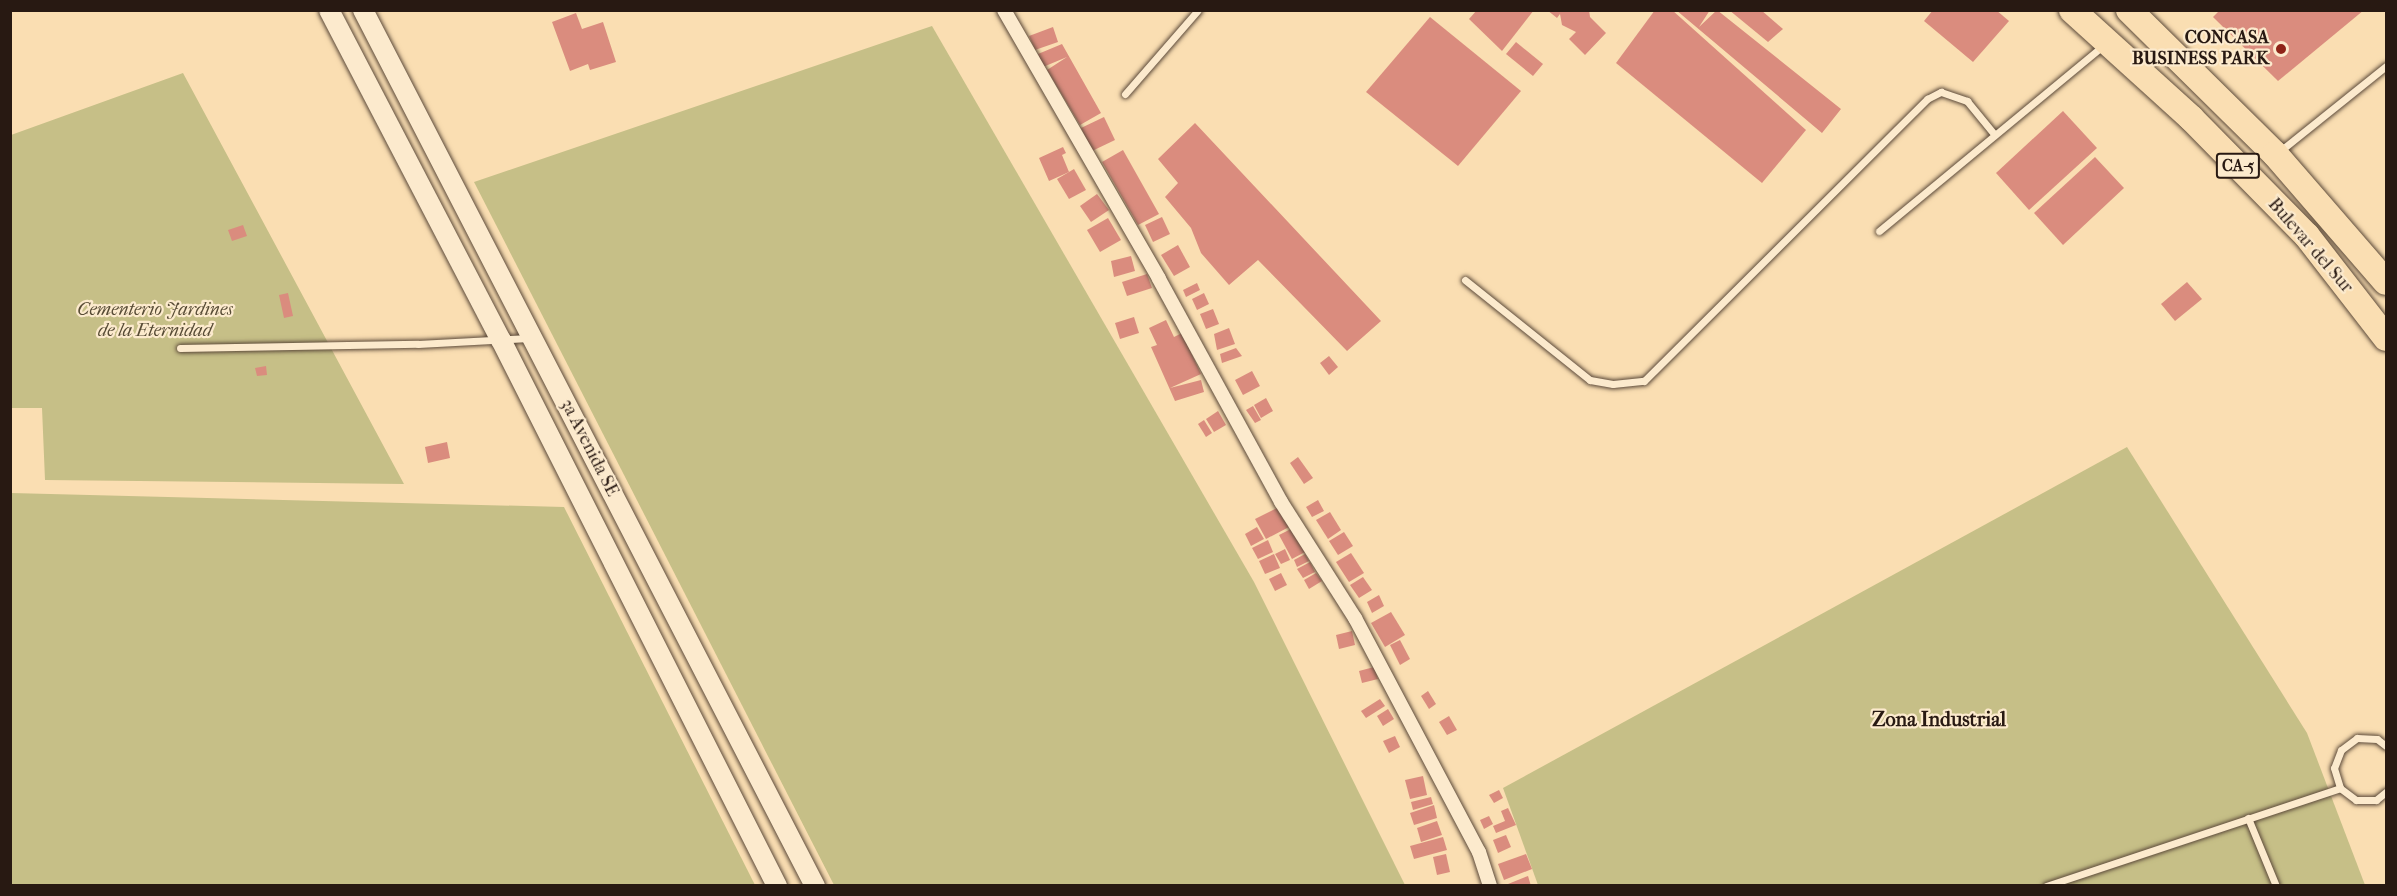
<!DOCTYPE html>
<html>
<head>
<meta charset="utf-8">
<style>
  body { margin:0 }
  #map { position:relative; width:2397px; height:896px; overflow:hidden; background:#fadeb2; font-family:"IM FELL French Canon",serif }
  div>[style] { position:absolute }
  .green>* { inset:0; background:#c6bf87 }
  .building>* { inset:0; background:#da8c7e }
  .roads { filter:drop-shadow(0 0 2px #5c4a3a) drop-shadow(0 0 2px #5c4a3a) }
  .lane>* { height:7px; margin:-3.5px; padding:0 3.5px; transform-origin:3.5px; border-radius:3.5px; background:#fceacd }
  .street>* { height:14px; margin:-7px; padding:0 7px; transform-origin:7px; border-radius:7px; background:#fceacd }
  .secondary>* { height:20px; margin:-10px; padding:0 10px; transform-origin:10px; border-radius:10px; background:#fceacd }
  .highway>* { height:26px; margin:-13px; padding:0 13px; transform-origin:13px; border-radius:13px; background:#fadeb2 }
  .dots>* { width:16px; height:16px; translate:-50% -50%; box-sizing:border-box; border:3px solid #fceacd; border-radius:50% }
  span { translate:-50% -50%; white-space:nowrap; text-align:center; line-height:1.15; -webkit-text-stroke:4.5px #fceacd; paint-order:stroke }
  .shield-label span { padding:2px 4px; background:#fceacd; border:2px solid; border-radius:4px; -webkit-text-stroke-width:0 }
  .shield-label { font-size:16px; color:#281912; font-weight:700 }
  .poi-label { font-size:18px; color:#281912; font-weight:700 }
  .right { translate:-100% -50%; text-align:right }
  .street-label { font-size:18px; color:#281912 }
  .park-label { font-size:18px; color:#574b35; font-style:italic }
  .neighbourhood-label { font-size:20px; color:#281912; font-weight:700 }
  .frame { position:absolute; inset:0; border:12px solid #281912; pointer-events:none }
</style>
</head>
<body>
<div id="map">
  <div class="green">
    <i style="clip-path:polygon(932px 26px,1254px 582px,1405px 885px,834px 885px,474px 182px)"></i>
    <i style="clip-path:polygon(183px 73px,404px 484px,45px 480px,42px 408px,11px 408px,11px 135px)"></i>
    <i style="clip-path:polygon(2127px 447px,2307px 733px,2365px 885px,1538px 885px,1503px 788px)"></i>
    <i style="clip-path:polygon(11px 493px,564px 507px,755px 885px,11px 885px)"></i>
  </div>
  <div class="building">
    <i style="clip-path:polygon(1477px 10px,1534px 10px,1502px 51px,1469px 19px)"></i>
    <i style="clip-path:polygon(1547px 10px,1589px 10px,1590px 17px,1606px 33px,1585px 55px,1569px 39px,1576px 32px,1562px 25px,1560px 14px,1557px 18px)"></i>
    <i style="clip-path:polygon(1655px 10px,1672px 10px,1806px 130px,1762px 183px,1616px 63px)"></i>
    <i style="clip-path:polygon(1676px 10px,1710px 10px,1699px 27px,1717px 10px,1841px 109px,1822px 133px)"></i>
    <i style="clip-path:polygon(1729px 10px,1761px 10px,1783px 29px,1768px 42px)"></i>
    <i style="clip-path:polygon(1933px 10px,1996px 10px,2009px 21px,1973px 62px,1924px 21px)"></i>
    <i style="clip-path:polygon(2220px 10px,2364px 10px,2278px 81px,2213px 17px)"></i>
    <i style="clip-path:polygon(576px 13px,582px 29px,603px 22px,616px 62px,590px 70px,588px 64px,570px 71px,552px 22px)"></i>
    <i style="clip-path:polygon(1430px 17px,1521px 91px,1458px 166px,1366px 92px)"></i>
    <i style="clip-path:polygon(1053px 27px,1058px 42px,1035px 50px,1029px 36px)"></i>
    <i style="clip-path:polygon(1516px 42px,1543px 64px,1533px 76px,1506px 54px)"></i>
    <i style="clip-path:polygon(1062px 44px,1101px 113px,1080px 125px,1047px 70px,1067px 57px,1043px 67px,1038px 54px)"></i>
    <i style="clip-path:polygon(2063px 111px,2097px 148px,2029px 210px,1996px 173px)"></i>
    <i style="clip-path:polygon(1104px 117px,1115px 140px,1092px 151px,1081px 128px)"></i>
    <i style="clip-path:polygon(1195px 123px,1381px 321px,1347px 351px,1258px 260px,1229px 285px,1201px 253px,1191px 228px,1165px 197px,1178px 183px,1158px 159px)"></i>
    <i style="clip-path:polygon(1063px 147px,1066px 153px,1062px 155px,1069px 172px,1049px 181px,1039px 158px)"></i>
    <i style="clip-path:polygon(1123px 150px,1159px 214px,1138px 225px,1102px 162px)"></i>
    <i style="clip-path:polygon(2095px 157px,2124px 188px,2063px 245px,2034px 213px)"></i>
    <i style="clip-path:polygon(1074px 169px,1086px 190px,1069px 199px,1057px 179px)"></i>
    <i style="clip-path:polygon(1097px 194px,1109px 210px,1091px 222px,1080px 206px)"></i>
    <i style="clip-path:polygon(1162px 217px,1170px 234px,1153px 242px,1145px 225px)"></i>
    <i style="clip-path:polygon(1108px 218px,1121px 240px,1100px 252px,1087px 230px)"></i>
    <i style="clip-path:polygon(243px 225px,247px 236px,232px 241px,228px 230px)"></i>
    <i style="clip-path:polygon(1178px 245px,1190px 267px,1174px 276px,1161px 255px)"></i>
    <i style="clip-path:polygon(1131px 256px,1135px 271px,1114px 277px,1111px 261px)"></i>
    <i style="clip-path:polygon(1147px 274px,1152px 288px,1127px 296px,1122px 282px)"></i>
    <i style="clip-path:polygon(2187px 282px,2202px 299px,2175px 321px,2161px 304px)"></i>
    <i style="clip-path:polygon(1197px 283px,1200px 290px,1186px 297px,1183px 290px)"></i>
    <i style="clip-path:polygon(288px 293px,293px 316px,284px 318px,279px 295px)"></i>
    <i style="clip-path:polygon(1204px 293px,1209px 304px,1197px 310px,1192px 299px)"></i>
    <i style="clip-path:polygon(1213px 309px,1219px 324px,1206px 329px,1200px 314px)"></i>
    <i style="clip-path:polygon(1134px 317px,1139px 333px,1120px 339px,1115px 323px)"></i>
    <i style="clip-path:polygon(1166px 320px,1174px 337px,1182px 333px,1201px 374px,1170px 388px,1201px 380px,1204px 392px,1175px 401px,1151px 347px,1157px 345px,1149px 328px)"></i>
    <i style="clip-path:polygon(1229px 328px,1235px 344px,1217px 350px,1214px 334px)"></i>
    <i style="clip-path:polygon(1236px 348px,1242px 356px,1222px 363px,1220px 354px)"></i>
    <i style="clip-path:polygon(1329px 356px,1338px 367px,1329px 375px,1320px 363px)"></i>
    <i style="clip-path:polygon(266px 366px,267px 375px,257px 376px,255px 368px)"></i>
    <i style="clip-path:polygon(1252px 371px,1260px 386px,1243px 395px,1235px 380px)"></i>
    <i style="clip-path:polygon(1266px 398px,1273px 411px,1261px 418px,1254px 405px)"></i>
    <i style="clip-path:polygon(1253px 406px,1261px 420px,1255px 423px,1246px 410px)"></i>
    <i style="clip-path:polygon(1218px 411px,1226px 425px,1214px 432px,1206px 419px)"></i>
    <i style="clip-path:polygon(1204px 420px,1212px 433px,1206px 437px,1198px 424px)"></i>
    <i style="clip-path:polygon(447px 442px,450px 458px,428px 463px,425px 447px)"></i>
    <i style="clip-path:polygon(1298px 457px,1313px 478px,1304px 484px,1290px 463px)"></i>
    <i style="clip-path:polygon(1318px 500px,1324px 511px,1312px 517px,1306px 507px)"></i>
    <i style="clip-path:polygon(1279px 507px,1289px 527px,1266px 539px,1255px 519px)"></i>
    <i style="clip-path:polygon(1330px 512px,1341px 530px,1328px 539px,1316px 520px)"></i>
    <i style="clip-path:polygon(1257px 527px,1264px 539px,1251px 546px,1245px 534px)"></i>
    <i style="clip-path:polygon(1293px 528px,1305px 552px,1292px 559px,1279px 535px)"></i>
    <i style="clip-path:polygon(1344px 532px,1353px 546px,1338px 555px,1329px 541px)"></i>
    <i style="clip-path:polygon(1268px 540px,1273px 552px,1258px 559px,1252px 548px)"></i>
    <i style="clip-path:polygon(1285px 549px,1290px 560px,1281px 564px,1275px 554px)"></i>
    <i style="clip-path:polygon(1351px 553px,1364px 573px,1349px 582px,1336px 562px)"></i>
    <i style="clip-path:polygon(1274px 554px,1280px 568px,1265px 574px,1259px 561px)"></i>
    <i style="clip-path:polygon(1305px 554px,1309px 561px,1297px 567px,1294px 560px)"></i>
    <i style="clip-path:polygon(1310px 562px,1315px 572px,1303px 578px,1297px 569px)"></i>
    <i style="clip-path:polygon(1281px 573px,1287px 585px,1275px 591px,1269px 579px)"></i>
    <i style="clip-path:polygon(1316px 573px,1322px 581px,1309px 589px,1304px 580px)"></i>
    <i style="clip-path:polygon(1363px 577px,1372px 590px,1359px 598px,1350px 585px)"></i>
    <i style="clip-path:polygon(1379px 595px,1384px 606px,1372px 613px,1367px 602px)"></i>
    <i style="clip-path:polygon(1391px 612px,1405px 635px,1385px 647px,1371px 623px)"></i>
    <i style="clip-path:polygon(1352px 631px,1355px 645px,1339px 649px,1336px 635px)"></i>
    <i style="clip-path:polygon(1400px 640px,1410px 659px,1400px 665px,1390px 645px)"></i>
    <i style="clip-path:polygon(1374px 667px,1378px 679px,1362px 683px,1359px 671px)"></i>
    <i style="clip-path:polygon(1428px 691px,1436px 704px,1429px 709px,1421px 696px)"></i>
    <i style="clip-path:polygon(1380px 699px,1385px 706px,1366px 718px,1361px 711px)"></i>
    <i style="clip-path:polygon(1388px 709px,1394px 719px,1383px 726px,1377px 716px)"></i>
    <i style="clip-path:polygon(1449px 716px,1457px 730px,1447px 735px,1439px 722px)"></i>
    <i style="clip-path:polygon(1395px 736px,1400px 747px,1389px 753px,1383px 741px)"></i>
    <i style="clip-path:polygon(1423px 776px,1427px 795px,1410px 799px,1405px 780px)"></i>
    <i style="clip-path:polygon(1499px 790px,1503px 798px,1494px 803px,1489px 795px)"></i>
    <i style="clip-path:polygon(1431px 797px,1433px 804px,1413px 810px,1411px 802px)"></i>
    <i style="clip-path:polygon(1434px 805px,1437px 818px,1414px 825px,1410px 813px)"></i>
    <i style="clip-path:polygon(1508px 808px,1516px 825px,1496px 833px,1493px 826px,1505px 821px,1501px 811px)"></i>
    <i style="clip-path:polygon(1489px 816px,1493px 824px,1484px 829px,1480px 820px)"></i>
    <i style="clip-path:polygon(1437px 821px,1442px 835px,1421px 842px,1417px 828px)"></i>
    <i style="clip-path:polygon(1506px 835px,1511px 847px,1498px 853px,1493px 840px)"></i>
    <i style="clip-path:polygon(1443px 837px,1447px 850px,1414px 859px,1410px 846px)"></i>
    <i style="clip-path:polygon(1446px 854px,1450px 872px,1437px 875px,1433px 857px)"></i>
    <i style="clip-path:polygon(1526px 854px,1532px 869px,1504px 880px,1498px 864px)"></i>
    <i style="clip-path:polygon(1528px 876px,1531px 886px,1508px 886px,1508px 884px)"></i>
  </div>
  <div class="roads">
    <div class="lane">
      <i style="left:1125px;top:94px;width:111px;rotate:-49deg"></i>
      <i style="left:2280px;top:151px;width:136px;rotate:-38.7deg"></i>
      <i style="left:1879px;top:231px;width:292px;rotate:-39.6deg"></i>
      <i style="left:1465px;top:280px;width:160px;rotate:38.7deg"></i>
      <i style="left:1590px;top:380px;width:23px;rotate:10deg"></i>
      <i style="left:1613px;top:384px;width:31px;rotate:-6deg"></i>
      <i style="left:1644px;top:381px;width:400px;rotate:-44.9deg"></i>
      <i style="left:1927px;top:99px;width:16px;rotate:-27deg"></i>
      <i style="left:1941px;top:92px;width:28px;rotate:19deg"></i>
      <i style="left:1967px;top:101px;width:43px;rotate:50.7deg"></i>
      <i style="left:180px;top:348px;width:238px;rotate:-1deg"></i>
      <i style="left:418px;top:344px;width:111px;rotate:-3.1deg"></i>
      <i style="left:2386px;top:746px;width:11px;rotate:-142deg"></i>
      <i style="left:2377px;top:739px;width:20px;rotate:-177deg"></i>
      <i style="left:2357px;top:738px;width:20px;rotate:143deg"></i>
      <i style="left:2341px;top:750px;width:19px;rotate:111deg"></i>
      <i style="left:2334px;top:768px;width:21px;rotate:73deg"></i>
      <i style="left:2340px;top:788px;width:20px;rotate:37deg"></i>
      <i style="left:2356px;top:800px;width:20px"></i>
      <i style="left:2376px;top:800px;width:13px;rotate:-39deg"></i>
      <i style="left:2248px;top:818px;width:74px;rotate:67.6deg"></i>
      <i style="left:2046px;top:886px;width:310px;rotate:-18.4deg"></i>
    </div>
    <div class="street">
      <i style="left:1004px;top:10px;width:310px;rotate:60deg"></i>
      <i style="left:1159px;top:279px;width:254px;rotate:61.3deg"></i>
      <i style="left:1281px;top:502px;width:138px;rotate:57.5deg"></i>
      <i style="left:1355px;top:618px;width:265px;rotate:62.1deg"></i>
      <i style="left:1479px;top:852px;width:36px;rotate:72deg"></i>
    </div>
    <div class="secondary">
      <i style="left:329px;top:10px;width:372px;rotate:62.5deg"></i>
      <i style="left:501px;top:340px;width:612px;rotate:63.18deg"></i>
      <i style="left:363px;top:10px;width:986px;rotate:62.71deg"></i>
    </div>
    <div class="highway">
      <i style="left:2072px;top:10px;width:161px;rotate:42.2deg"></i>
      <i style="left:2191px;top:118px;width:165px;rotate:45.5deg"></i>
      <i style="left:2307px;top:236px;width:129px;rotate:52.2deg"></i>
      <i style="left:2129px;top:10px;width:205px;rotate:44.6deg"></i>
      <i style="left:2275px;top:154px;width:169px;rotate:49.1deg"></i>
    </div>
  </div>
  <div class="dots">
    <i style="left:2281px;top:49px;background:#8f2418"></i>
  </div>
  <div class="shield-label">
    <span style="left:2238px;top:166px">CA-5</span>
  </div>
  <div class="poi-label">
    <span class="right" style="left:2269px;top:49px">CONCASA<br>BUSINESS PARK</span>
  </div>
  <div class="street-label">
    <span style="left:2310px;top:246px;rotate:49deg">Bulevar del Sur</span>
    <span style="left:589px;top:448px;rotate:63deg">3a Avenida SE</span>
  </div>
  <div class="park-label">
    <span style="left:155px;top:321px">Cementerio Jardines<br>de la Eternidad</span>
  </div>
  <div class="neighbourhood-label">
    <span style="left:1939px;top:719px">Zona Industrial</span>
  </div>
  <div class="frame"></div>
</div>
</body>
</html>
